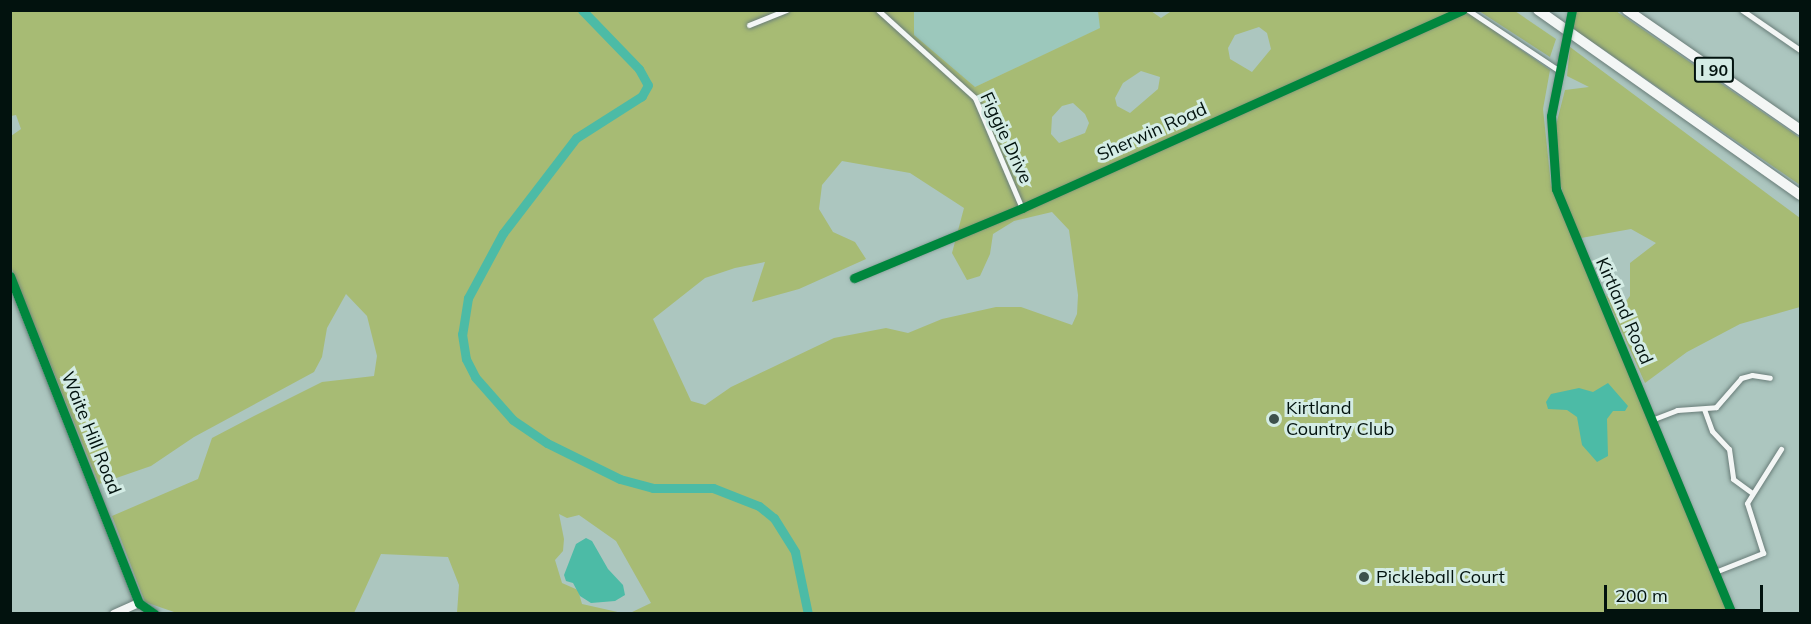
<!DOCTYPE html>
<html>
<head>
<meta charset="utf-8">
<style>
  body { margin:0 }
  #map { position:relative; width:1811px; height:624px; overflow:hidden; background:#acc6bf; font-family:Mulish,sans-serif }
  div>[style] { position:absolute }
  .built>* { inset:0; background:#9cc8bc }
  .green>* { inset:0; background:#a7bb74 }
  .water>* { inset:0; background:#4cbba6 }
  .river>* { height:9px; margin:-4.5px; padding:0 4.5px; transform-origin:4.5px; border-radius:4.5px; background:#4cbba6 }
  .roads { filter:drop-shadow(0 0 2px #697d79) drop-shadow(0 0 2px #697d79) }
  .street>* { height:5px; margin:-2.5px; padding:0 2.5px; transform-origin:2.5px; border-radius:2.5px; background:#f3f6f5 }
  .secondary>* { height:8px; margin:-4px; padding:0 4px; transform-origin:4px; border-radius:4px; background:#f3f6f5 }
  .highway>* { height:10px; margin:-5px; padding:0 5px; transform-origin:5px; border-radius:5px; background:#f3f6f5 }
  .bridges { filter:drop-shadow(0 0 2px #697d79) drop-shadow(0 0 2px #697d79) }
  .street-bridge>* { height:5px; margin:-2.5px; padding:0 2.5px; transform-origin:2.5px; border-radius:2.5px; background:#f3f6f5 }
  .cycleway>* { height:9px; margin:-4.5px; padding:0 4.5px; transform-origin:4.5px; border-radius:4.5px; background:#00873e }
  .dots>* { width:16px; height:16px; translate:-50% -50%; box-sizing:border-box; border:3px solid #d4ece5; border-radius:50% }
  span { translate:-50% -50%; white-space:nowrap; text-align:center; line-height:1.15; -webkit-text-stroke:6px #d4ece5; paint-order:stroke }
  .shield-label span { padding:2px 4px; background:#d4ece5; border:2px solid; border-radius:4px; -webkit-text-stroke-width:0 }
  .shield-label { font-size:16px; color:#02120e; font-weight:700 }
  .street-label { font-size:18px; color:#02120e }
  .poi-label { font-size:18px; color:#02120e }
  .left { translate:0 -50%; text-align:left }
  .frame { position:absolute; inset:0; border:12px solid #02120e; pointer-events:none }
  .scale { position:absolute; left:1604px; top:585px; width:159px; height:27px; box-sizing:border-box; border:3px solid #02120e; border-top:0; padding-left:8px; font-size:18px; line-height:21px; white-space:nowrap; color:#02120e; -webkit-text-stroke:4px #d4ece5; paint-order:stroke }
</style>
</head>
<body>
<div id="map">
  <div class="built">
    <i style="clip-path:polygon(914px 10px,1098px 11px,1101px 28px,975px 87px,913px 35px)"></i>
  </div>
  <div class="green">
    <i style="clip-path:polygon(evenodd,1173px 10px,1459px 11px,1277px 90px,1096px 177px,1466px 11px,1550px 70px,1543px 109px,1551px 185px,1643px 400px,1728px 613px,630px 613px,651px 603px,616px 541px,579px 515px,567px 518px,559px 514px,564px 539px,563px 551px,555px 560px,562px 583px,578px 590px,582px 604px,622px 613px,457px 613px,459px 585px,448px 557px,381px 554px,354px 613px,177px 613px,145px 602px,112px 516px,198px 479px,212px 438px,254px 416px,322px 382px,374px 376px,377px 356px,367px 316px,346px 294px,327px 328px,322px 357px,314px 372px,194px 437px,151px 466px,99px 484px,11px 267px,11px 136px,21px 129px,16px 115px,11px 116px,10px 11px,914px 11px,914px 35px,975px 87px,1100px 28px,1098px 11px,1151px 11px,1161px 18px,1173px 10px,1259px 27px,1267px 33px,1271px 49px,1252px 72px,1230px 59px,1228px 48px,1235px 35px,1259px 27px,1173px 10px,1141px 71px,1160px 77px,1158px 89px,1130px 113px,1117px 106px,1115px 98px,1123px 83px,1141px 71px,1173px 10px,1073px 103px,1085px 114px,1089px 123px,1085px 133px,1059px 143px,1051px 134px,1052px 117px,1062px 106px,1073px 103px,1173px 10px,842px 161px,910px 173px,964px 208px,952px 253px,967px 280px,980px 276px,990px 254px,993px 234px,1014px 221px,1052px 212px,1069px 230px,1078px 295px,1077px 314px,1072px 325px,1021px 307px,996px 307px,942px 319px,908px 333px,886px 328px,834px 338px,731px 387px,705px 405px,691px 401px,653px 319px,705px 278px,735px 268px,765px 262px,752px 302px,799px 289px,866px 259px,855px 242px,833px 232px,819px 209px,822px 185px,842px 161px)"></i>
    <i style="clip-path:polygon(1479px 11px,1515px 11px,1556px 39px,1550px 57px)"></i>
    <i style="clip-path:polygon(1576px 11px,1616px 11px,1800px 138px,1800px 185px,1572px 28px)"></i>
    <i style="clip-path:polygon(1570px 47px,1800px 218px,1800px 307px,1740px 324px,1687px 352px,1645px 383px,1605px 294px,1620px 309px,1630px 296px,1630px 263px,1656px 243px,1631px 229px,1581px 238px,1570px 217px,1560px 183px,1555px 129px,1565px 90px,1589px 87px,1567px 76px)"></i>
  </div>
  <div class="water">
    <i style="clip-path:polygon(1608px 383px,1628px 406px,1625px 411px,1613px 411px,1607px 419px,1608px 456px,1597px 462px,1582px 445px,1577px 417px,1567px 410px,1548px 409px,1546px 402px,1551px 394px,1579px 388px,1593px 392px)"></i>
    <i style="clip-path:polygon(586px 538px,592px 541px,608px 569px,623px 585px,625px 595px,615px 601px,591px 603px,580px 596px,573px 583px,566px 581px,564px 575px,576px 544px)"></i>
  </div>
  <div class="river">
    <i style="left:582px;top:10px;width:82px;rotate:46deg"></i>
    <i style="left:639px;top:69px;width:18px;rotate:61deg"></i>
    <i style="left:648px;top:85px;width:13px;rotate:119deg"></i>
    <i style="left:642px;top:96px;width:78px;rotate:147.5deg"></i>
    <i style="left:576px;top:138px;width:120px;rotate:127.5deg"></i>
    <i style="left:503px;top:233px;width:74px;rotate:118.3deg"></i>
    <i style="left:468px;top:298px;width:36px;rotate:99deg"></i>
    <i style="left:462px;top:334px;width:25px;rotate:81deg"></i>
    <i style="left:466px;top:359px;width:20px;rotate:63deg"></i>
    <i style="left:475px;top:377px;width:57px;rotate:48.5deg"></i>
    <i style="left:513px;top:420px;width:41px;rotate:34.1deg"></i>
    <i style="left:547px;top:443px;width:81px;rotate:26.3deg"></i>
    <i style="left:620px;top:479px;width:34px;rotate:15deg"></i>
    <i style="left:653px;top:488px;width:60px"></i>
    <i style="left:713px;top:488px;width:49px;rotate:21.4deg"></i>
    <i style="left:759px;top:506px;width:19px;rotate:39deg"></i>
    <i style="left:774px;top:518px;width:40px;rotate:58deg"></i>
    <i style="left:795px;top:552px;width:63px;rotate:78.2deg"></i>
  </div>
  <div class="roads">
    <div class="street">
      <i style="left:878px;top:10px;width:131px;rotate:42.2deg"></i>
      <i style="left:975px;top:98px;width:120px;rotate:66.9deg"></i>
      <i style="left:1468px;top:10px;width:108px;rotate:33.7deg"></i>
      <i style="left:1742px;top:10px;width:70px;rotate:34.6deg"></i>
      <i style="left:749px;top:25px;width:40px;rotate:-22deg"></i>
      <i style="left:1562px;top:57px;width:60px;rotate:100.6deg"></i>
      <i style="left:1551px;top:116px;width:73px;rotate:86.1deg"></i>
      <i style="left:1556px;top:189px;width:460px;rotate:67.5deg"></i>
      <i style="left:854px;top:278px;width:182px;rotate:-22.6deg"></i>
      <i style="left:1022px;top:208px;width:483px;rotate:-24.2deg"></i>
      <i style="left:1704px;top:409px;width:23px;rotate:70deg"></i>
      <i style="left:1712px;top:431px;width:25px;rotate:47deg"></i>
      <i style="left:1729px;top:449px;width:30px;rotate:82deg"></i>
      <i style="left:1733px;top:479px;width:22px;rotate:36deg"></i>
      <i style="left:1654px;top:419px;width:25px;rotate:-21deg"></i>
      <i style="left:1677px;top:410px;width:39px;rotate:-4deg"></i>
      <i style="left:1716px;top:407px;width:38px;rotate:-49deg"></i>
      <i style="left:1741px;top:378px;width:11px;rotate:-15deg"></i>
      <i style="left:1752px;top:375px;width:18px;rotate:9deg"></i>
      <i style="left:1715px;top:572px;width:52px;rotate:-21.6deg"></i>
      <i style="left:1763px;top:553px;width:52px;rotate:-107.7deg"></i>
      <i style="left:1747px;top:503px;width:64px;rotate:-57.8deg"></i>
    </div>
    <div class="secondary">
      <i style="left:10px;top:276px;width:352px;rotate:68.5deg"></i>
      <i style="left:139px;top:603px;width:19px;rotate:35deg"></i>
      <i style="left:114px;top:614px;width:27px;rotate:-24deg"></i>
    </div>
    <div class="highway">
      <i style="left:1538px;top:10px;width:321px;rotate:35.2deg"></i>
      <i style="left:1627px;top:10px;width:211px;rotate:34.7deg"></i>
    </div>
  </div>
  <div class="bridges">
    <div class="street-bridge">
      <i style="left:1562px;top:57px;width:48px;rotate:-78deg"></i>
    </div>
  </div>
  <div class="cycleway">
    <i style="left:1572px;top:10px;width:108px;rotate:101.2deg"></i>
    <i style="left:1551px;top:116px;width:73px;rotate:86.1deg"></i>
    <i style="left:1556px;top:189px;width:460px;rotate:67.5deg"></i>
    <i style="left:10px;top:276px;width:352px;rotate:68.5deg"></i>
    <i style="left:139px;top:603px;width:19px;rotate:35deg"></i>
    <i style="left:854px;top:278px;width:182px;rotate:-22.6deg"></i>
    <i style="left:1022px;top:208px;width:483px;rotate:-24.2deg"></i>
  </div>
  <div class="dots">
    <i style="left:1274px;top:419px;background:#3d514c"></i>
    <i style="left:1364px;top:577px;background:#3d514c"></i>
  </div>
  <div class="shield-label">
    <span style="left:1714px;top:70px">I 90</span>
  </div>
  <div class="street-label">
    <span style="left:1152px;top:132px;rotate:-24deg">Sherwin Road</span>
    <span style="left:1006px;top:138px;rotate:65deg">Figgie Drive</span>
    <span style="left:1624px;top:311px;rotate:66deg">Kirtland Road</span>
    <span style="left:91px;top:433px;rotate:68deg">Waite Hill Road</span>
  </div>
  <div class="poi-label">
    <span class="left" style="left:1286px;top:419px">Kirtland<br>Country Club</span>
    <span class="left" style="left:1376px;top:577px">Pickleball Court</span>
  </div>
  <div class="frame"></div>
  <div class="scale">200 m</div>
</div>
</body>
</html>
